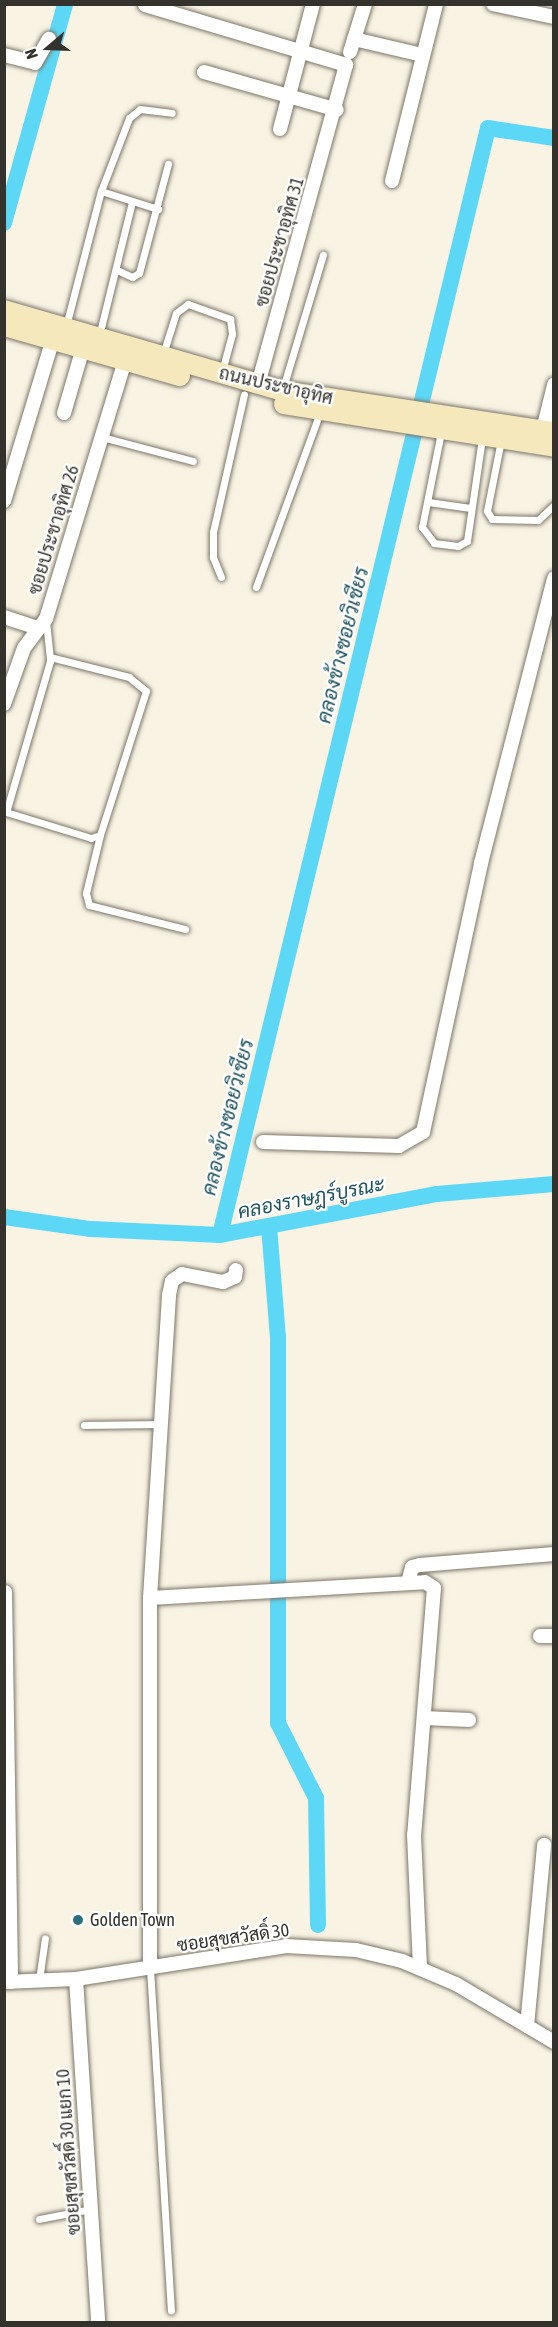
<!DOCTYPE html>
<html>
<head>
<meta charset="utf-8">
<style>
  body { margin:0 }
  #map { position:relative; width:558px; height:2327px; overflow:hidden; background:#f9f3e4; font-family:"Asap Condensed",Sarabun,sans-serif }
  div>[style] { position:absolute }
  .canal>* { height:16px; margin:-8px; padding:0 8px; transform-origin:8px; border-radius:8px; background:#5cd8f6 }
  .roads { filter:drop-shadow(0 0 2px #7b7668) drop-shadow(0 0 2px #7b7668) }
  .service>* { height:7px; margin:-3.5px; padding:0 3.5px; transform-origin:3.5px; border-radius:3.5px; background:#fff }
  .minor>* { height:14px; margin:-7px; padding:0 7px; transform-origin:7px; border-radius:7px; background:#fff }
  .secondary>* { height:20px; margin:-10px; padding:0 10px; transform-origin:10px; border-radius:10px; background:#f6e8bd }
  .dots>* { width:16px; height:16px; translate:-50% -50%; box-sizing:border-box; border:3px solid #fff; border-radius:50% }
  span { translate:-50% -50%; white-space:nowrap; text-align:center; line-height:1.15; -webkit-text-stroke:4.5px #fff; paint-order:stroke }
  .street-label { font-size:18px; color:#34322c }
  .poi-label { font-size:18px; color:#34322c }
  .left { translate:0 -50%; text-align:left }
  .water-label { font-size:20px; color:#1f5460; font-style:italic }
  .frame { position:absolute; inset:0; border:6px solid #34322c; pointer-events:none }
  .north { position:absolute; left:18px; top:18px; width:60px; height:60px; -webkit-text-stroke:4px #fff; paint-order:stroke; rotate:251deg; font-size:16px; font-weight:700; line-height:24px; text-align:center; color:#34322c }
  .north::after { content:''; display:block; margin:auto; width:21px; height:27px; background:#34322c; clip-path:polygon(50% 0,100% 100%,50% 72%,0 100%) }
</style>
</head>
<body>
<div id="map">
  <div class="canal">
    <i style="left:4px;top:223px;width:227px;rotate:-74.4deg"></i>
    <i style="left:4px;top:1217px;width:88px;rotate:7.9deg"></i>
    <i style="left:91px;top:1229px;width:129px;rotate:2.7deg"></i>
    <i style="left:220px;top:1235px;width:221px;rotate:-10.7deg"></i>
    <i style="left:437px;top:1194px;width:117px;rotate:-4.9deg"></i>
    <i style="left:269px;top:1226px;width:111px;rotate:85.4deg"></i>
    <i style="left:278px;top:1337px;width:386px;rotate:90deg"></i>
    <i style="left:278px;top:1723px;width:84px;rotate:63.1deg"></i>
    <i style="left:316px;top:1798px;width:127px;rotate:89.1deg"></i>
    <i style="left:220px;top:1235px;width:1139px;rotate:-76.39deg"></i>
    <i style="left:488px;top:128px;width:67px;rotate:8.6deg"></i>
  </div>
  <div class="roads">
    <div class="service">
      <i style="left:101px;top:191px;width:60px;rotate:17.5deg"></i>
      <i style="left:117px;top:270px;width:17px;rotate:25deg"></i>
      <i style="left:132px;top:277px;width:8px;rotate:-30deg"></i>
      <i style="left:139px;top:273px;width:113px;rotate:-75.1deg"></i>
      <i style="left:66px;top:326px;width:139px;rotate:-75.5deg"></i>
      <i style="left:101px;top:191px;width:78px;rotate:-69deg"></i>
      <i style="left:129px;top:118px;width:14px;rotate:-39deg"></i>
      <i style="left:140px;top:109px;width:32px;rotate:7deg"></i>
      <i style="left:99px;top:336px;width:138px;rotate:-76.2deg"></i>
      <i style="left:163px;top:354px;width:43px;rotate:-72.4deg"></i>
      <i style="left:176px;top:313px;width:15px;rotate:-37deg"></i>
      <i style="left:188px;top:304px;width:45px;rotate:19.7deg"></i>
      <i style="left:230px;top:319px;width:15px;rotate:82deg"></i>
      <i style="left:232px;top:334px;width:38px;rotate:105deg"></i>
      <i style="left:283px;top:388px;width:139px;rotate:-73.3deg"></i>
      <i style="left:441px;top:432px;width:97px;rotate:101.3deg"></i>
      <i style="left:422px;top:527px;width:20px;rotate:53deg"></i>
      <i style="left:434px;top:543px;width:24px;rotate:7deg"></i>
      <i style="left:458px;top:546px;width:10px;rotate:-29deg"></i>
      <i style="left:467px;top:541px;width:104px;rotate:-81.7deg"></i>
      <i style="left:102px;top:437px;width:94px;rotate:14.8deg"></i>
      <i style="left:501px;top:440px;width:72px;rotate:101.2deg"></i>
      <i style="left:487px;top:511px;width:9px;rotate:58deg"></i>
      <i style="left:492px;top:519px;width:46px;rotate:1.2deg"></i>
      <i style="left:538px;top:520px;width:22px;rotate:-43deg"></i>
      <i style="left:428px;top:502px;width:43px;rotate:7.9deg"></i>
      <i style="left:221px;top:577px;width:22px;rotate:-112deg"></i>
      <i style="left:213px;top:557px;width:25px;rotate:-90deg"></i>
      <i style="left:213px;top:532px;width:141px;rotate:-77.3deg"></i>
      <i style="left:256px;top:587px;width:186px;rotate:-69.9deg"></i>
      <i style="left:46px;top:621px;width:36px;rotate:84deg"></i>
      <i style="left:50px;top:657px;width:4px;rotate:90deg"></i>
      <i style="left:50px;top:661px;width:157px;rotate:106.2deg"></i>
      <i style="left:6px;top:812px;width:89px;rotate:17deg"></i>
      <i style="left:91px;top:838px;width:9px;rotate:-18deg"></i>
      <i style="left:100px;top:835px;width:151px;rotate:-72.3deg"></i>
      <i style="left:146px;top:691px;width:22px;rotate:-141deg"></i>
      <i style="left:129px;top:677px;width:81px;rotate:-165.8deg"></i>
      <i style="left:100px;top:835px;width:60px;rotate:103.6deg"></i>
      <i style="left:86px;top:893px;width:12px;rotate:76deg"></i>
      <i style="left:89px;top:905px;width:99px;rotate:14deg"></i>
      <i style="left:84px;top:1425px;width:77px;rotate:-0.7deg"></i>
      <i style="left:150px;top:1968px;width:343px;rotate:86.5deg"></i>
      <i style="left:39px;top:1980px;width:42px;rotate:-81.9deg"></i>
      <i style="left:39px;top:2219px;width:53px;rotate:-10.9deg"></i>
    </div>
    <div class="minor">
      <i style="left:493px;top:4px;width:62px;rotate:12deg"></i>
      <i style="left:145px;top:5px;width:210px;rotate:16.6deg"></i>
      <i style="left:346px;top:65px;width:331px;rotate:105.4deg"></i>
      <i style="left:354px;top:39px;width:70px;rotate:13.2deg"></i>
      <i style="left:350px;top:52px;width:50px;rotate:-72.6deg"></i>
      <i style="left:4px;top:55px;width:32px;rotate:14deg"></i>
      <i style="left:35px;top:63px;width:28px;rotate:-60deg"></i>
      <i style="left:204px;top:72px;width:138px;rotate:15.9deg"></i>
      <i style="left:280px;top:129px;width:129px;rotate:-75.2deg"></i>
      <i style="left:392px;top:181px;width:182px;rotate:-76deg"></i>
      <i style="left:64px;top:413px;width:68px;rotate:-73.7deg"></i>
      <i style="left:541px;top:438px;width:55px;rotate:-76.2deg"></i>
      <i style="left:4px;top:501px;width:169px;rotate:-73.2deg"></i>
      <i style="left:4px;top:617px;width:35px;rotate:18deg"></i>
      <i style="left:4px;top:704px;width:59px;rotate:-70.3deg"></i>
      <i style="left:24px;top:648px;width:36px;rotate:-53deg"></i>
      <i style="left:46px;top:619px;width:277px;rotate:-73deg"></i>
      <i style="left:263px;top:1142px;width:136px;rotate:1.7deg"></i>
      <i style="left:399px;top:1146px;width:28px;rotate:-30deg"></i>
      <i style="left:423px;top:1132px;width:275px;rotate:-77.8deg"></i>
      <i style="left:481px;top:863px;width:294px;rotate:-75.6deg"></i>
      <i style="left:408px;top:1583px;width:16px;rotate:-76deg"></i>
      <i style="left:412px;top:1567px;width:8px;rotate:-14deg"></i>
      <i style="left:420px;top:1565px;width:134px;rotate:-4.7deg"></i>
      <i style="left:5px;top:1592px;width:390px;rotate:89.1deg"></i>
      <i style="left:150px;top:1598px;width:275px;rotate:-3.3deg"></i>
      <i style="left:425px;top:1582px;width:11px;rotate:34deg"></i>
      <i style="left:434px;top:1588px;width:248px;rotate:94.6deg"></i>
      <i style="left:414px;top:1835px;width:133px;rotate:87.4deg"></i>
      <i style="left:540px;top:1636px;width:14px"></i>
      <i style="left:425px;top:1718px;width:44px;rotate:2.6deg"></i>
      <i style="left:150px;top:1968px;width:370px;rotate:-90deg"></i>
      <i style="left:150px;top:1598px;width:304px;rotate:-86.4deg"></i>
      <i style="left:169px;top:1295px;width:14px;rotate:-78deg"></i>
      <i style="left:172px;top:1281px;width:12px;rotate:-35deg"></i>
      <i style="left:182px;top:1274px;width:42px;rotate:11deg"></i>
      <i style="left:223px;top:1282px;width:13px;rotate:-23deg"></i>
      <i style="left:235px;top:1277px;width:7px;rotate:-82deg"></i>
      <i style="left:76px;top:1979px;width:344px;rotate:86.3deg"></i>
      <i style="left:4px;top:1982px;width:72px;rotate:-2.4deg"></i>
      <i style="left:76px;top:1979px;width:213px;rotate:-8.9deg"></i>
      <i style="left:286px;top:1946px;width:70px;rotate:3.3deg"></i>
      <i style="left:356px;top:1950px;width:47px;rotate:13.4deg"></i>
      <i style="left:402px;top:1961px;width:59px;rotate:23.1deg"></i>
      <i style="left:456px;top:1984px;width:114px;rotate:30.6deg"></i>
      <i style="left:527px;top:2026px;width:182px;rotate:-84.6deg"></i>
    </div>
    <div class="secondary">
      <i style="left:4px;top:310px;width:290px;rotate:16.2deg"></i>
      <i style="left:282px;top:391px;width:275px;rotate:8.6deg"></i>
      <i style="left:4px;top:326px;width:183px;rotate:15.9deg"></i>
      <i style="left:284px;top:404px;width:273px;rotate:9deg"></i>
    </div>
  </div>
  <div class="dots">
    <i style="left:78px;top:1920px;background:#2c6f80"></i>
  </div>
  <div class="street-label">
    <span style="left:280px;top:242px;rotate:-74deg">ซอยประชาอุทิศ 31</span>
    <span style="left:276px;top:386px;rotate:13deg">ถนนประชาอุทิศ</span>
    <span style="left:54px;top:530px;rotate:-73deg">ซอยประชาอุทิศ 26</span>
    <span style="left:233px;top:1938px;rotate:-8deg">ซอยสุขสวัสดิ์ 30</span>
    <span style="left:69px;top:2152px;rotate:-94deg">ซอยสุขสวัสดิ์ 30 แยก 10</span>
  </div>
  <div class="poi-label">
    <span class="left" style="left:90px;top:1920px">Golden Town</span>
  </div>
  <div class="water-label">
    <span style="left:342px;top:645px;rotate:-76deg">คลองข้างซอยวิเชียร</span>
    <span style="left:227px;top:1117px;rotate:-76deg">คลองข้างซอยวิเชียร</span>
    <span style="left:311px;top:1197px;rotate:-11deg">คลองราษฎร์บูรณะ</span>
  </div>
  <div class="frame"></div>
  <div class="north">N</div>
</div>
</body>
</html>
